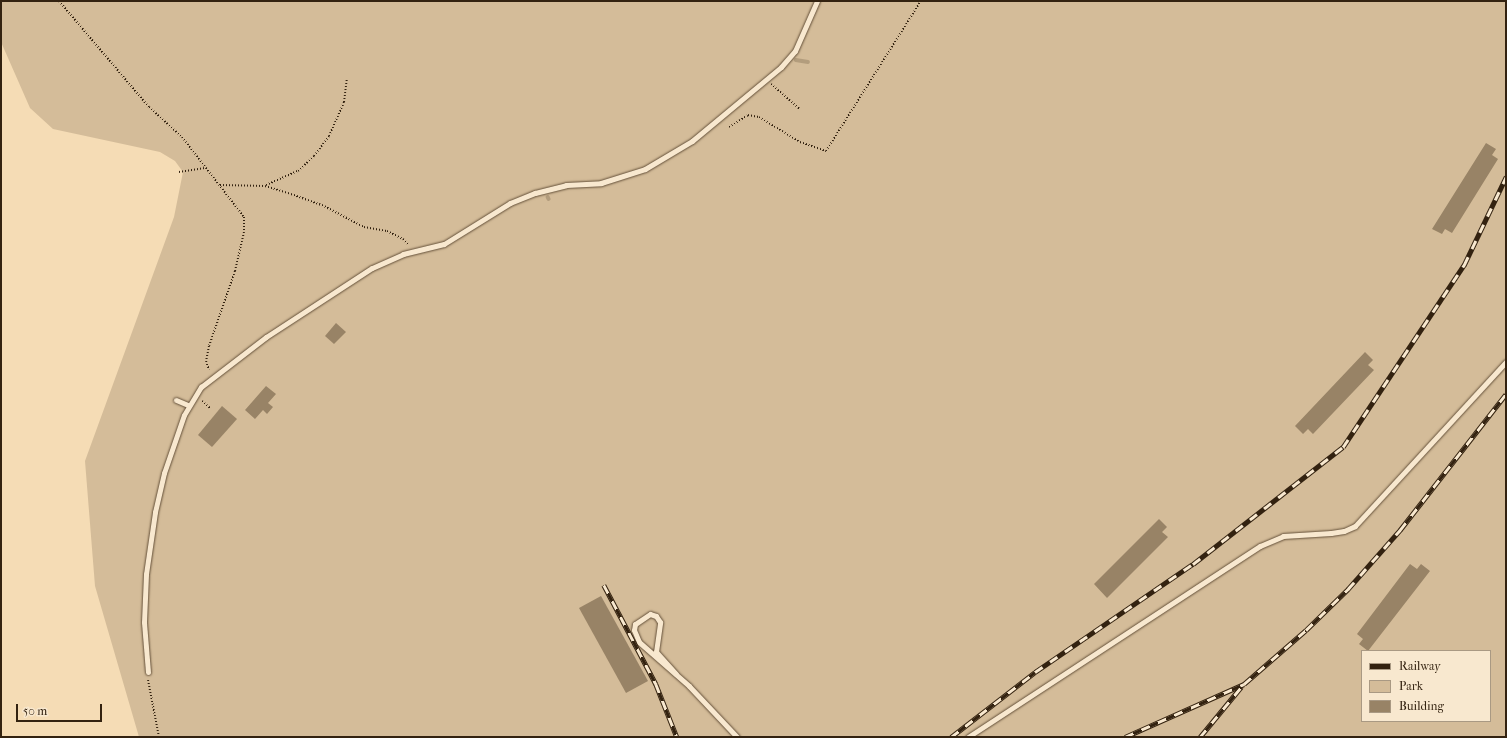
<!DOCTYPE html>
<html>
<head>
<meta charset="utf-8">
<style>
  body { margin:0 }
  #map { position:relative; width:1507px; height:738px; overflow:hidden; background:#f5dcb5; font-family:"IM FELL French Canon",serif }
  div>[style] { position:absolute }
  .green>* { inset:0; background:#d4bc99 }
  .stream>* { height:3.5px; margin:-1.75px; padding:0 1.75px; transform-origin:1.75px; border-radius:1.75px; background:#b39d7d }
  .building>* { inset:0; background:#988366 }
  .path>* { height:2px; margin-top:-1px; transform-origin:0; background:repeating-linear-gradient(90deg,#332210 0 1px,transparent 0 3px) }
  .roads { filter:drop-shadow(0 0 1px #645039) drop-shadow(0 0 1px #645039) }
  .service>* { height:5px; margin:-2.5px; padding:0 2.5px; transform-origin:2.5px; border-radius:2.5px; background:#f8e8cf }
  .rail>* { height:4.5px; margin-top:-2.25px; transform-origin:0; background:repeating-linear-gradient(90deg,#f8e8cf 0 9px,#332210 0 18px); box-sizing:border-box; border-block:1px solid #332210 }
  span { translate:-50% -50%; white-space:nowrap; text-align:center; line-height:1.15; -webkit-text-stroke:3px #f8e8cf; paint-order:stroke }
  .frame { position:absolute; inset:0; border:2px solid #332210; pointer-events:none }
  .legend { position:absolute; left:1361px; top:650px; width:130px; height:72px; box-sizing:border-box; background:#f8e8cf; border:1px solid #a99983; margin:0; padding:5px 7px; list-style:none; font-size:12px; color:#332210 }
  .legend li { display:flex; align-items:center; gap:8px; height:20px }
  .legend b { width:20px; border:1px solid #a99983 }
  .scale { position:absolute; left:16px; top:704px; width:86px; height:18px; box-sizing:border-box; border:2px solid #332210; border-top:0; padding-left:5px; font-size:12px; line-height:14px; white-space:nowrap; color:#332210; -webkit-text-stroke:3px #f8e8cf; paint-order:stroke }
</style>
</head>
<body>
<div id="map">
  <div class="green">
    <i style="clip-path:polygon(evenodd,1px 1px,1506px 1px,1506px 737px,139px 737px,95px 586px,85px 461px,174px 217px,183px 172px,175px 161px,160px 152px,53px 129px,30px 108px,1px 42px,1px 1px,1362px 651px,1490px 651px,1490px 721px,1362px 721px,1362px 651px)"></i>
  </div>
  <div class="stream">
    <i style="left:796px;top:60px;width:12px;rotate:9deg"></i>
    <i style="left:548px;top:197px;width:2px;rotate:63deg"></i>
  </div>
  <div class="building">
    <i style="clip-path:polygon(1486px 143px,1496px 149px,1492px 155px,1498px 159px,1452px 233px,1445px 229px,1442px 234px,1432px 229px)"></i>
    <i style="clip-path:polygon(336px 323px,346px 332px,334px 344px,325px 336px)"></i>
    <i style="clip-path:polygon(1365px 352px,1373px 360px,1368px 365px,1374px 370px,1313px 434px,1308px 429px,1303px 434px,1295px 426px)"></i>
    <i style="clip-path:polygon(266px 386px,276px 394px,268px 403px,273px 407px,267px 414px,263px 410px,255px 419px,245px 410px)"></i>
    <i style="clip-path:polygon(222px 406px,237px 419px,212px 447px,198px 435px)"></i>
    <i style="clip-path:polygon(1159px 519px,1167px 527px,1162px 532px,1168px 537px,1107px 598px,1094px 584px)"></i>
    <i style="clip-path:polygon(1410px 564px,1417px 569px,1421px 564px,1430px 571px,1368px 651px,1359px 644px,1363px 639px,1357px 634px)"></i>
    <i style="clip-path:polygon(601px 596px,648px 681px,626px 693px,579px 608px)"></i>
  </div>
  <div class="path">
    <i style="left:59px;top:1px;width:139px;rotate:49.7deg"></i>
    <i style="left:149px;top:107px;width:45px;rotate:42.3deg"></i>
    <i style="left:182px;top:137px;width:101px;rotate:52.2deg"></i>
    <i style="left:244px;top:217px;width:15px;rotate:90deg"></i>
    <i style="left:244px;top:232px;width:40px;rotate:103deg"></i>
    <i style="left:235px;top:271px;width:79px;rotate:109.1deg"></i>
    <i style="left:209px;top:346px;width:15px;rotate:101deg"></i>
    <i style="left:206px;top:361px;width:9px;rotate:72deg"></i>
    <i style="left:771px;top:84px;width:38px;rotate:41deg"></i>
    <i style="left:729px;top:127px;width:22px;rotate:-32deg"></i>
    <i style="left:748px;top:115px;width:11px;rotate:10deg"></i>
    <i style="left:759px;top:117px;width:48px;rotate:31.4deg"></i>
    <i style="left:800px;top:142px;width:28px;rotate:19deg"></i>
    <i style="left:826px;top:151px;width:178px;rotate:-57.7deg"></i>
    <i style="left:179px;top:172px;width:26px;rotate:-9deg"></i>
    <i style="left:220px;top:185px;width:45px;rotate:1.3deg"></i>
    <i style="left:265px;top:186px;width:27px;rotate:17deg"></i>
    <i style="left:291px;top:194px;width:33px;rotate:20deg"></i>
    <i style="left:322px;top:205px;width:47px;rotate:27.6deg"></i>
    <i style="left:364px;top:227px;width:23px;rotate:10deg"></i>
    <i style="left:387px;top:231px;width:18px;rotate:27deg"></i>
    <i style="left:403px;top:239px;width:7px;rotate:45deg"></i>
    <i style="left:266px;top:185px;width:35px;rotate:-24deg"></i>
    <i style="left:298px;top:171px;width:22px;rotate:-43deg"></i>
    <i style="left:314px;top:156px;width:25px;rotate:-53deg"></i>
    <i style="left:329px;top:136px;width:37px;rotate:-66deg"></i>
    <i style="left:344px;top:102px;width:23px;rotate:-83deg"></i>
    <i style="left:202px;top:401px;width:11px;rotate:41deg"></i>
    <i style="left:148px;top:680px;width:58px;rotate:79.1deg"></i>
  </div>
  <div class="roads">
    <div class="service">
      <i style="left:176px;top:400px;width:13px;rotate:23deg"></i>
      <i style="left:148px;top:672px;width:50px;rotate:-94.6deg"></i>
      <i style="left:144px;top:622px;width:48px;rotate:-87.6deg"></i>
      <i style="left:146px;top:574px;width:63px;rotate:-81.7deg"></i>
      <i style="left:155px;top:512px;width:40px;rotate:-77deg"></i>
      <i style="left:164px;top:473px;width:61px;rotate:-71deg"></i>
      <i style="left:184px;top:415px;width:33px;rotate:-59deg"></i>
      <i style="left:201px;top:387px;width:82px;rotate:-37.6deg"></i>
      <i style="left:266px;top:337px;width:126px;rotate:-33.1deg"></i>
      <i style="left:372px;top:268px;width:34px;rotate:-24deg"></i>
      <i style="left:403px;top:254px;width:42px;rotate:-13.7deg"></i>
      <i style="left:444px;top:244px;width:78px;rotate:-31.8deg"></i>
      <i style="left:510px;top:203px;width:27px;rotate:-22deg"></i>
      <i style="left:535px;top:193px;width:32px;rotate:-14deg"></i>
      <i style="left:566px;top:185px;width:35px;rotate:-3deg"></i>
      <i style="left:601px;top:183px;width:46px;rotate:-17.7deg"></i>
      <i style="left:645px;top:169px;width:55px;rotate:-30.8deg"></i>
      <i style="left:692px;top:141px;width:116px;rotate:-39.7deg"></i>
      <i style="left:781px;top:67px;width:21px;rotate:-49deg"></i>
      <i style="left:795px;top:51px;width:55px;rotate:-66.3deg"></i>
      <i style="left:676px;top:674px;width:30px;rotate:-132deg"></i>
      <i style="left:656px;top:652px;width:30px;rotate:-82deg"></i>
      <i style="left:660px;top:622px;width:7px;rotate:-124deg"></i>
      <i style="left:656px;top:616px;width:6px;rotate:-162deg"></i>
      <i style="left:650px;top:614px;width:18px;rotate:146deg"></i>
      <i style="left:635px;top:624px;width:6px;rotate:99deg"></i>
      <i style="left:634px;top:630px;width:13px;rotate:67deg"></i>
      <i style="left:639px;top:642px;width:67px;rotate:41.3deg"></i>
      <i style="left:689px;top:686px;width:70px;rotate:46.7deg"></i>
      <i style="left:968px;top:737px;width:349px;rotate:-33.2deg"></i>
      <i style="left:1260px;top:546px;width:25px;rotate:-23deg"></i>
      <i style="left:1283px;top:536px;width:48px;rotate:-3.6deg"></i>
      <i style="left:1331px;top:533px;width:13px;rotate:-9deg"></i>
      <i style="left:1344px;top:531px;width:12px;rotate:-24deg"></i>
      <i style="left:1355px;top:526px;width:223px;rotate:-47.4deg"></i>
    </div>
  </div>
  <div class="rail">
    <i style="left:604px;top:585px;width:112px;rotate:62.3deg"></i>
    <i style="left:656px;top:684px;width:57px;rotate:68.4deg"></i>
    <i style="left:951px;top:737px;width:106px;rotate:-37.7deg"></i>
    <i style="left:1035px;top:672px;width:191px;rotate:-34.4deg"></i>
    <i style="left:1193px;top:564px;width:190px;rotate:-38deg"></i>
    <i style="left:1343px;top:447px;width:219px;rotate:-56.4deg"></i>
    <i style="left:1464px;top:265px;width:98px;rotate:-64.5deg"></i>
    <i style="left:1125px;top:737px;width:130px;rotate:-24deg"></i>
    <i style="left:1244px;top:684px;width:82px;rotate:-41.1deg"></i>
    <i style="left:1306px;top:630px;width:59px;rotate:-44.3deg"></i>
    <i style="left:1348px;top:589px;width:79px;rotate:-48.6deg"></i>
    <i style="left:1400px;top:530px;width:172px;rotate:-52.1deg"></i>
    <i style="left:1200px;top:737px;width:65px;rotate:-50.6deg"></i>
  </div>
  <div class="frame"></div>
  <ul class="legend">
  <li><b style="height:5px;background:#332210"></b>Railway</li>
  <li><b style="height:11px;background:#d4bc99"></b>Park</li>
  <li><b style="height:11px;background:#988366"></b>Building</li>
  </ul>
  <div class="scale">50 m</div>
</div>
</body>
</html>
